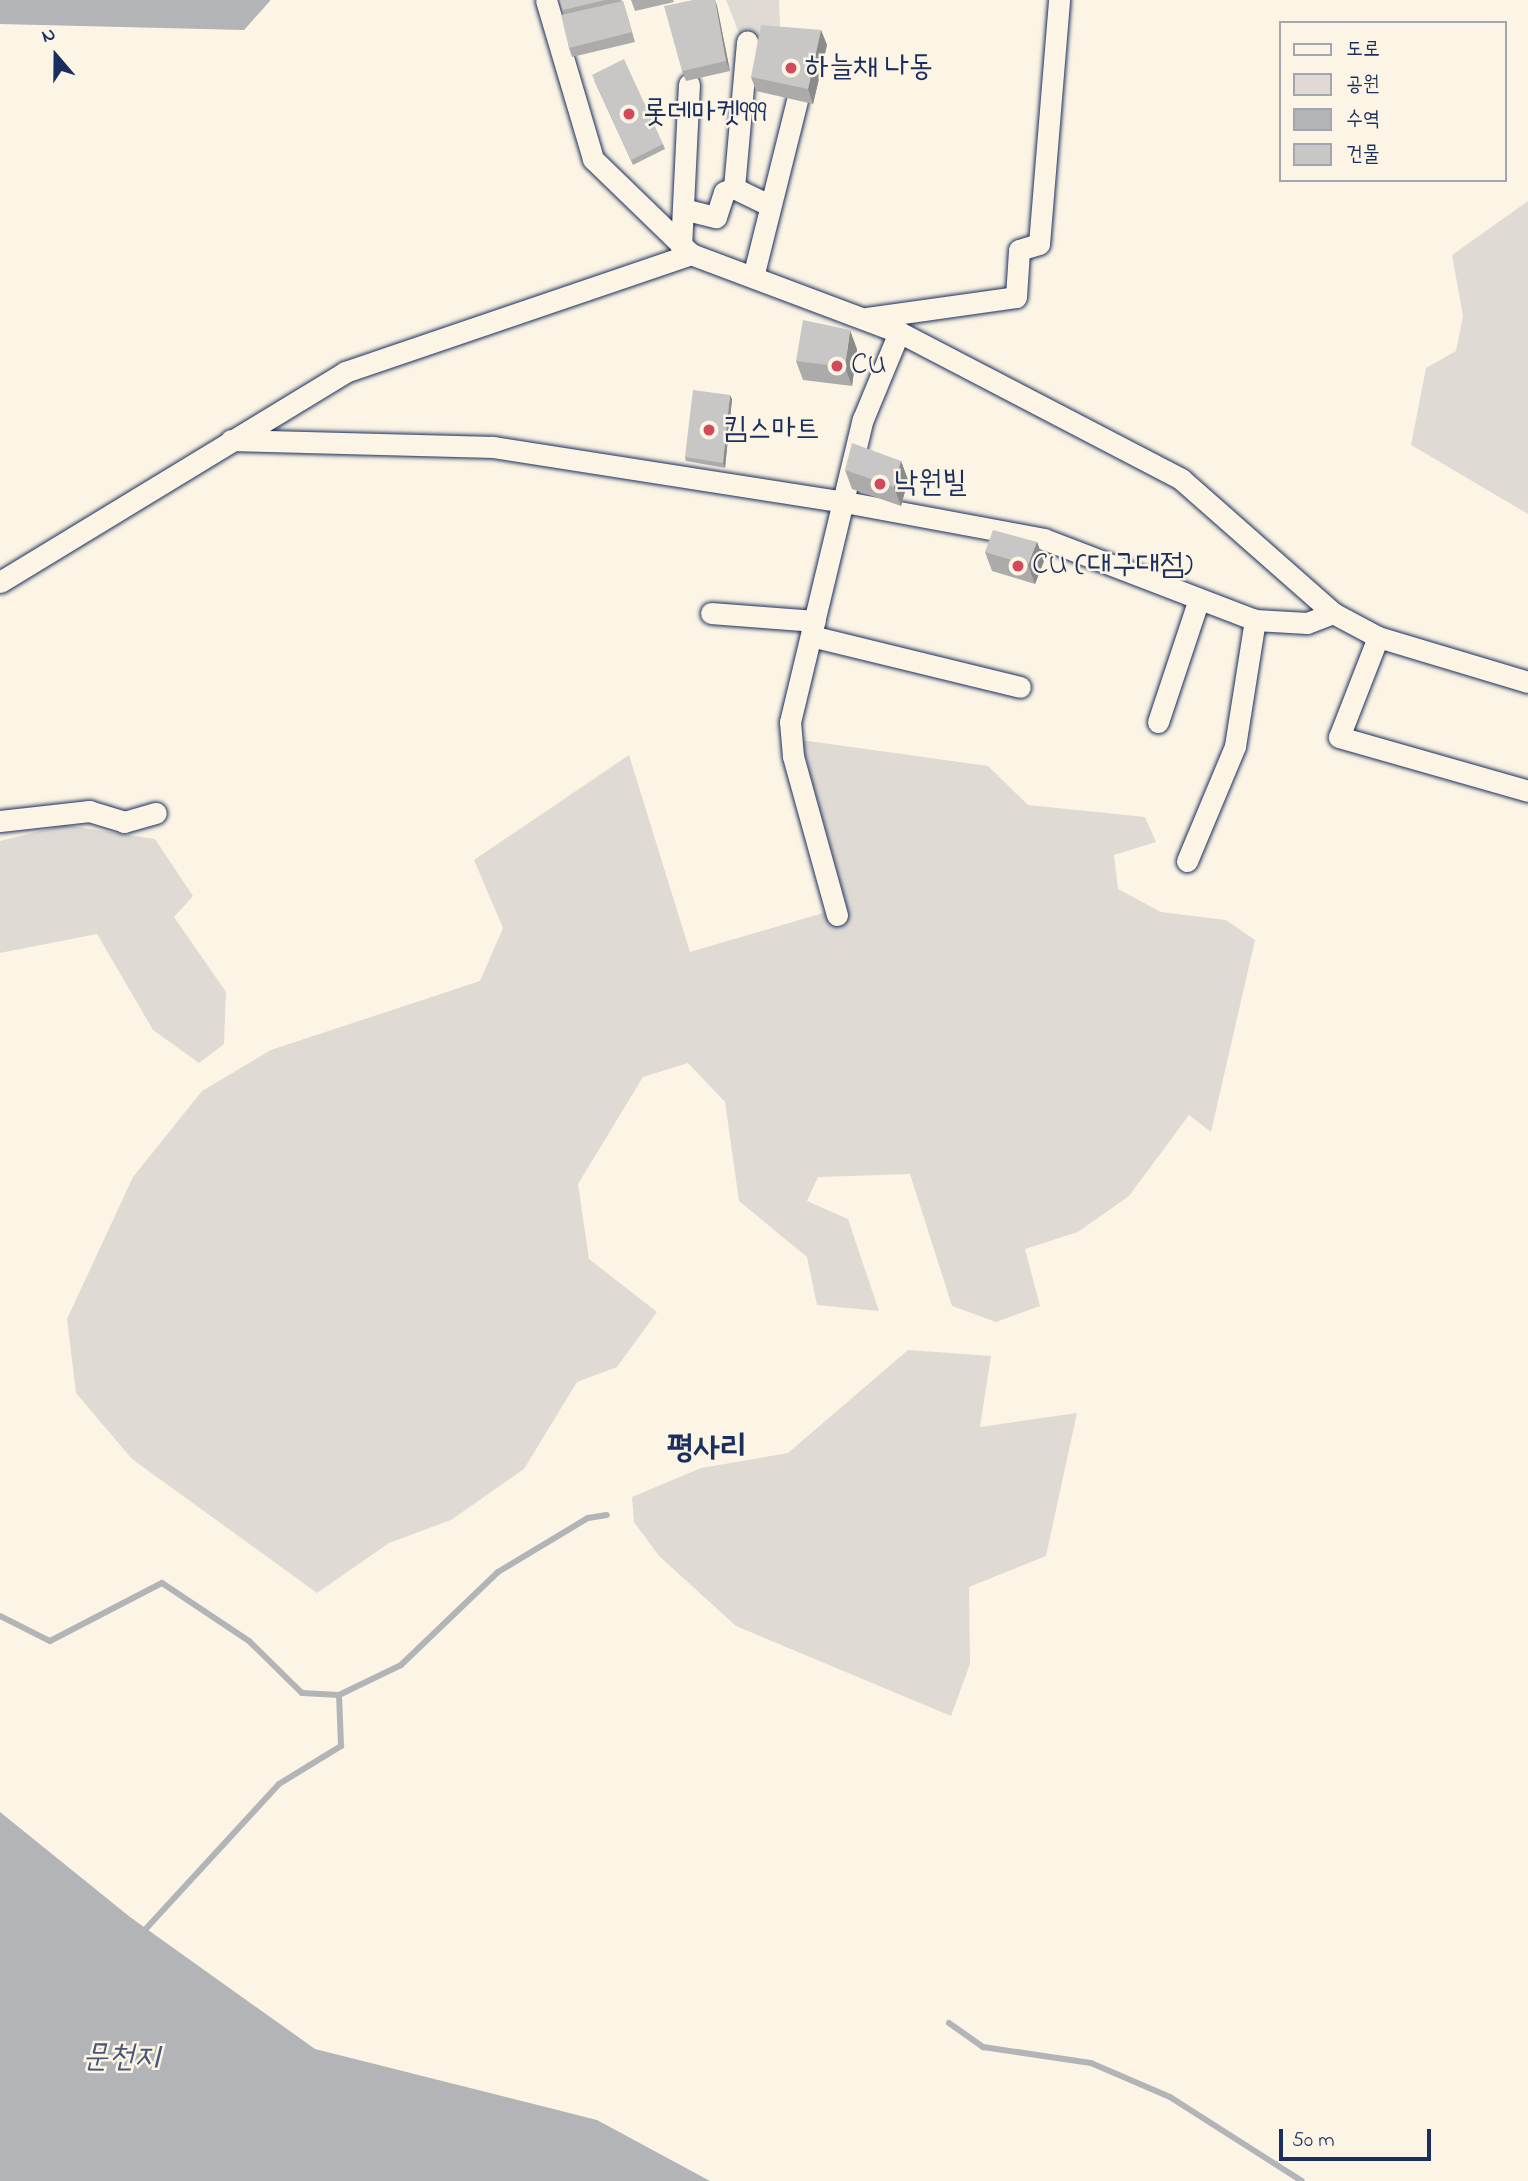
<!DOCTYPE html>
<html>
<head>
<meta charset="utf-8">
<style>
  body { margin:0 }
  #map { position:relative; width:1528px; height:2181px; overflow:hidden; background:#fcf5e5; font-family:"Indie Flower","Poor Story",sans-serif }
  div>[style] { position:absolute }
  .green>* { inset:0; background:#dfdbd4 }
  .water>* { inset:0; background:#b2b4b8 }
  .stream>* { height:6px; margin:-3px; padding:0 3px; transform-origin:3px; border-radius:3px; background:#b2b4b8 }
  .roads { filter:drop-shadow(0 0 2px #1b2f5e) drop-shadow(0 0 2px #1b2f5e) }
  .minor>* { height:21px; margin:-10.5px; padding:0 10.5px; transform-origin:10.5px; border-radius:10.5px; background:#fcf5e5 }
  .wall>* { inset:0; background:#acabaa }
  .shaded-wall>* { inset:0; background:#8c8b8b }
  .building>* { inset:0; background:#c8c7c6 }
  .dots>* { width:19px; height:19px; translate:-50% -50%; box-sizing:border-box; border:4px solid #fcf5e5; border-radius:50% }
  span { translate:-50% -50%; white-space:nowrap; text-align:center; line-height:1.15; -webkit-text-stroke:5px #fcf5e5; paint-order:stroke }
  .poi-label { font-size:30px; color:#1b2f5e }
  .left { translate:0 -50%; text-align:left }
  .water-label { font-size:32px; color:#485779; font-style:italic }
  .quarter-label { font-size:33px; color:#1b2f5e; font-weight:700 }
  .legend { position:absolute; left:1279px; top:21px; width:228px; height:161px; box-sizing:border-box; background:#fcf5e5; border:2px solid #a2a6af; margin:0; padding:9px 12px; list-style:none; font-size:21px; color:#1b2f5e }
  .legend li { display:flex; align-items:center; gap:14px; height:35px }
  .legend b { width:35px; border:2px solid #a2a6af }
  .north { position:absolute; left:21px; top:21px; width:70px; height:70px; -webkit-text-stroke:5px #fcf5e5; paint-order:stroke; rotate:340deg; font-size:19px; font-weight:700; line-height:28px; text-align:center; color:#1b2f5e }
  .north::after { content:''; display:block; margin:auto; width:24px; height:32px; background:#1b2f5e; clip-path:polygon(50% 0,100% 100%,50% 72%,0 100%) }
  .scale { position:absolute; left:1279px; top:2129px; width:152px; height:32px; box-sizing:border-box; border:4px solid #1b2f5e; border-top:0; padding-left:9px; font-size:21px; line-height:24px; white-space:nowrap; color:#1b2f5e; -webkit-text-stroke:5px #fcf5e5; paint-order:stroke }
</style>
</head>
<body>
<div id="map">
  <div class="green">
    <i style="clip-path:polygon(726px 0,779px 0,780px 26px,767px 39px,742px 41px)"></i>
    <i style="clip-path:polygon(1528px 201px,1528px 514px,1411px 445px,1426px 368px,1456px 351px,1463px 316px,1452px 255px)"></i>
    <i style="clip-path:polygon(801px 740px,988px 766px,1028px 805px,1145px 817px,1156px 842px,1114px 855px,1118px 889px,1161px 912px,1226px 920px,1255px 940px,1211px 1132px,1189px 1115px,1129px 1196px,1078px 1232px,1025px 1249px,1040px 1306px,996px 1322px,952px 1306px,910px 1174px,818px 1177px,807px 1201px,848px 1219px,879px 1311px,817px 1305px,807px 1257px,739px 1201px,725px 1102px,688px 1063px,643px 1077px,578px 1184px,589px 1259px,657px 1312px,617px 1367px,577px 1382px,524px 1469px,451px 1520px,389px 1543px,317px 1593px,132px 1459px,76px 1393px,67px 1319px,133px 1177px,202px 1091px,271px 1050px,480px 981px,503px 928px,474px 860px,629px 755px,690px 952px,847px 906px)"></i>
    <i style="clip-path:polygon(65px 825px,155px 839px,193px 896px,174px 917px,226px 992px,224px 1044px,199px 1063px,153px 1030px,97px 934px,0 953px,0 841px)"></i>
    <i style="clip-path:polygon(908px 1350px,991px 1356px,980px 1427px,1077px 1413px,1046px 1556px,969px 1587px,970px 1664px,951px 1716px,736px 1626px,659px 1556px,634px 1522px,632px 1497px,701px 1468px,788px 1453px)"></i>
  </div>
  <div class="water">
    <i style="clip-path:polygon(0 0,270px 0,270px 1px,244px 30px,0 24px)"></i>
    <i style="clip-path:polygon(0 1812px,130px 1917px,315px 2049px,597px 2120px,710px 2181px,0 2181px)"></i>
  </div>
  <div class="stream">
    <i style="left:0;top:1616px;width:56px;rotate:26.6deg"></i>
    <i style="left:50px;top:1641px;width:126px;rotate:-27.4deg"></i>
    <i style="left:162px;top:1583px;width:105px;rotate:33.7deg"></i>
    <i style="left:249px;top:1641px;width:74px;rotate:44.5deg"></i>
    <i style="left:302px;top:1693px;width:37px;rotate:3deg"></i>
    <i style="left:339px;top:1695px;width:69px;rotate:-25.8deg"></i>
    <i style="left:401px;top:1665px;width:134px;rotate:-43.8deg"></i>
    <i style="left:498px;top:1572px;width:105px;rotate:-31deg"></i>
    <i style="left:588px;top:1518px;width:19px;rotate:-9deg"></i>
    <i style="left:142px;top:1933px;width:202px;rotate:-47.4deg"></i>
    <i style="left:279px;top:1784px;width:73px;rotate:-31.5deg"></i>
    <i style="left:341px;top:1746px;width:51px;rotate:-92.2deg"></i>
    <i style="left:949px;top:2023px;width:42px;rotate:35.2deg"></i>
    <i style="left:983px;top:2047px;width:109px;rotate:8.4deg"></i>
    <i style="left:1091px;top:2063px;width:86px;rotate:23.3deg"></i>
    <i style="left:1170px;top:2097px;width:156px;rotate:32.5deg"></i>
  </div>
  <div class="roads">
    <div class="minor">
      <i style="left:546px;top:0;width:166px;rotate:73.5deg"></i>
      <i style="left:593px;top:159px;width:136px;rotate:44.1deg"></i>
      <i style="left:691px;top:254px;width:222px;rotate:20.6deg"></i>
      <i style="left:899px;top:332px;width:318px;rotate:27.5deg"></i>
      <i style="left:1181px;top:479px;width:203px;rotate:41.4deg"></i>
      <i style="left:1333px;top:613px;width:51px;rotate:28.1deg"></i>
      <i style="left:1378px;top:637px;width:157px;rotate:16.7deg"></i>
      <i style="left:734px;top:188px;width:147px;rotate:-84.9deg"></i>
      <i style="left:683px;top:209px;width:34px;rotate:14deg"></i>
      <i style="left:716px;top:217px;width:26px;rotate:-72deg"></i>
      <i style="left:724px;top:192px;width:11px;rotate:-22deg"></i>
      <i style="left:734px;top:188px;width:32px;rotate:26deg"></i>
      <i style="left:681px;top:247px;width:163px;rotate:-87.2deg"></i>
      <i style="left:753px;top:277px;width:182px;rotate:-76deg"></i>
      <i style="left:867px;top:318px;width:150px;rotate:-8deg"></i>
      <i style="left:1016px;top:297px;width:47px;rotate:-86.3deg"></i>
      <i style="left:1019px;top:250px;width:21px;rotate:-17deg"></i>
      <i style="left:1039px;top:244px;width:245px;rotate:-85.3deg"></i>
      <i style="left:231px;top:440px;width:262px;rotate:1.5deg"></i>
      <i style="left:493px;top:447px;width:356px;rotate:8.9deg"></i>
      <i style="left:845px;top:502px;width:202px;rotate:10.5deg"></i>
      <i style="left:1044px;top:539px;width:226px;rotate:21deg"></i>
      <i style="left:1255px;top:620px;width:52px;rotate:3.3deg"></i>
      <i style="left:1307px;top:623px;width:28px;rotate:-21deg"></i>
      <i style="left:0;top:582px;width:404px;rotate:-31.3deg"></i>
      <i style="left:345px;top:372px;width:366px;rotate:-18.8deg"></i>
      <i style="left:711px;top:613px;width:104px;rotate:4.4deg"></i>
      <i style="left:811px;top:636px;width:215px;rotate:13.7deg"></i>
      <i style="left:1378px;top:637px;width:107px;rotate:111.3deg"></i>
      <i style="left:1339px;top:737px;width:197px;rotate:15.9deg"></i>
      <i style="left:1158px;top:722px;width:126px;rotate:-71.6deg"></i>
      <i style="left:0;top:821px;width:90px;rotate:-6.4deg"></i>
      <i style="left:89px;top:811px;width:37px;rotate:17deg"></i>
      <i style="left:124px;top:822px;width:33px;rotate:-16deg"></i>
      <i style="left:1187px;top:861px;width:125px;rotate:-67.3deg"></i>
      <i style="left:1235px;top:746px;width:128px;rotate:-81deg"></i>
      <i style="left:837px;top:915px;width:165px;rotate:-105.5deg"></i>
      <i style="left:793px;top:756px;width:34px;rotate:-95deg"></i>
      <i style="left:790px;top:722px;width:312px;rotate:-76.5deg"></i>
      <i style="left:863px;top:419px;width:94px;rotate:-67.5deg"></i>
    </div>
  </div>
  <div class="wall">
    <i style="clip-path:polygon(560px 0,621px 0,622px 1px,623px 1px,635px 42px,572px 57px,569px 48px,564px 14px)"></i>
    <i style="clip-path:polygon(631px 0,673px 0,674px 2px,635px 11px)"></i>
    <i style="clip-path:polygon(693px 0,715px 0,717px 6px,730px 71px,686px 81px,682px 71px)"></i>
    <i style="clip-path:polygon(821px 30px,827px 45px,813px 104px,756px 91px,751px 77px)"></i>
    <i style="clip-path:polygon(594px 80px,663px 144px,665px 149px,633px 165px)"></i>
    <i style="clip-path:polygon(857px 349px,852px 386px,803px 380px,796px 361px)"></i>
    <i style="clip-path:polygon(732px 399px,725px 468px,686px 461px,685px 457px)"></i>
    <i style="clip-path:polygon(901px 461px,908px 480px,901px 506px,852px 489px,845px 470px)"></i>
    <i style="clip-path:polygon(1037px 542px,1044px 561px,1035px 584px,992px 571px,985px 552px)"></i>
  </div>
  <div class="shaded-wall">
    <i style="clip-path:polygon(715px 0,717px 6px,730px 71px,726px 61px)"></i>
    <i style="clip-path:polygon(821px 30px,827px 45px,813px 104px,808px 89px)"></i>
    <i style="clip-path:polygon(850px 330px,857px 349px,852px 386px,845px 367px)"></i>
    <i style="clip-path:polygon(730px 395px,732px 399px,725px 468px,723px 463px)"></i>
    <i style="clip-path:polygon(901px 461px,908px 480px,901px 506px,894px 487px)"></i>
    <i style="clip-path:polygon(1037px 542px,1044px 561px,1035px 584px,1028px 565px)"></i>
  </div>
  <div class="building">
    <i style="clip-path:polygon(560px 0,605px 0,563px 10px)"></i>
    <i style="clip-path:polygon(693px 0,715px 0,726px 61px,682px 71px,664px 6px)"></i>
    <i style="clip-path:polygon(623px 1px,632px 32px,569px 48px,561px 15px)"></i>
    <i style="clip-path:polygon(761px 25px,821px 30px,808px 89px,751px 77px)"></i>
    <i style="clip-path:polygon(624px 59px,663px 144px,631px 160px,592px 75px)"></i>
    <i style="clip-path:polygon(803px 320px,850px 330px,845px 367px,796px 361px)"></i>
    <i style="clip-path:polygon(693px 390px,730px 395px,723px 463px,685px 457px)"></i>
    <i style="clip-path:polygon(852px 443px,901px 461px,894px 487px,845px 470px)"></i>
    <i style="clip-path:polygon(993px 530px,1037px 542px,1028px 565px,985px 552px)"></i>
  </div>
  <div class="dots">
    <i style="left:791px;top:68px;background:#d1495b"></i>
    <i style="left:629px;top:114px;background:#d1495b"></i>
    <i style="left:837px;top:366px;background:#d1495b"></i>
    <i style="left:709px;top:430px;background:#d1495b"></i>
    <i style="left:880px;top:484px;background:#d1495b"></i>
    <i style="left:1018px;top:566px;background:#d1495b"></i>
  </div>
  <div class="poi-label">
    <span class="left" style="left:805px;top:68px">하늘채 나동</span>
    <span class="left" style="left:643px;top:114px">롯데마켓999</span>
    <span class="left" style="left:851px;top:366px">CU</span>
    <span class="left" style="left:723px;top:430px">킴스마트</span>
    <span class="left" style="left:894px;top:484px">낙원빌</span>
    <span class="left" style="left:1032px;top:566px">CU (대구대점)</span>
  </div>
  <div class="water-label">
    <span style="left:121px;top:2059px">문천지</span>
  </div>
  <div class="quarter-label">
    <span style="left:707px;top:1450px">평사리</span>
  </div>
  <ul class="legend">
  <li><b style="height:9px;background:#fcf5e5"></b>도로</li>
  <li><b style="height:19px;background:#dfdbd4"></b>공원</li>
  <li><b style="height:19px;background:#b2b4b8"></b>수역</li>
  <li><b style="height:19px;background:#c8c7c6"></b>건물</li>
  </ul>
  <div class="north">N</div>
  <div class="scale">50 m</div>
</div>
</body>
</html>
